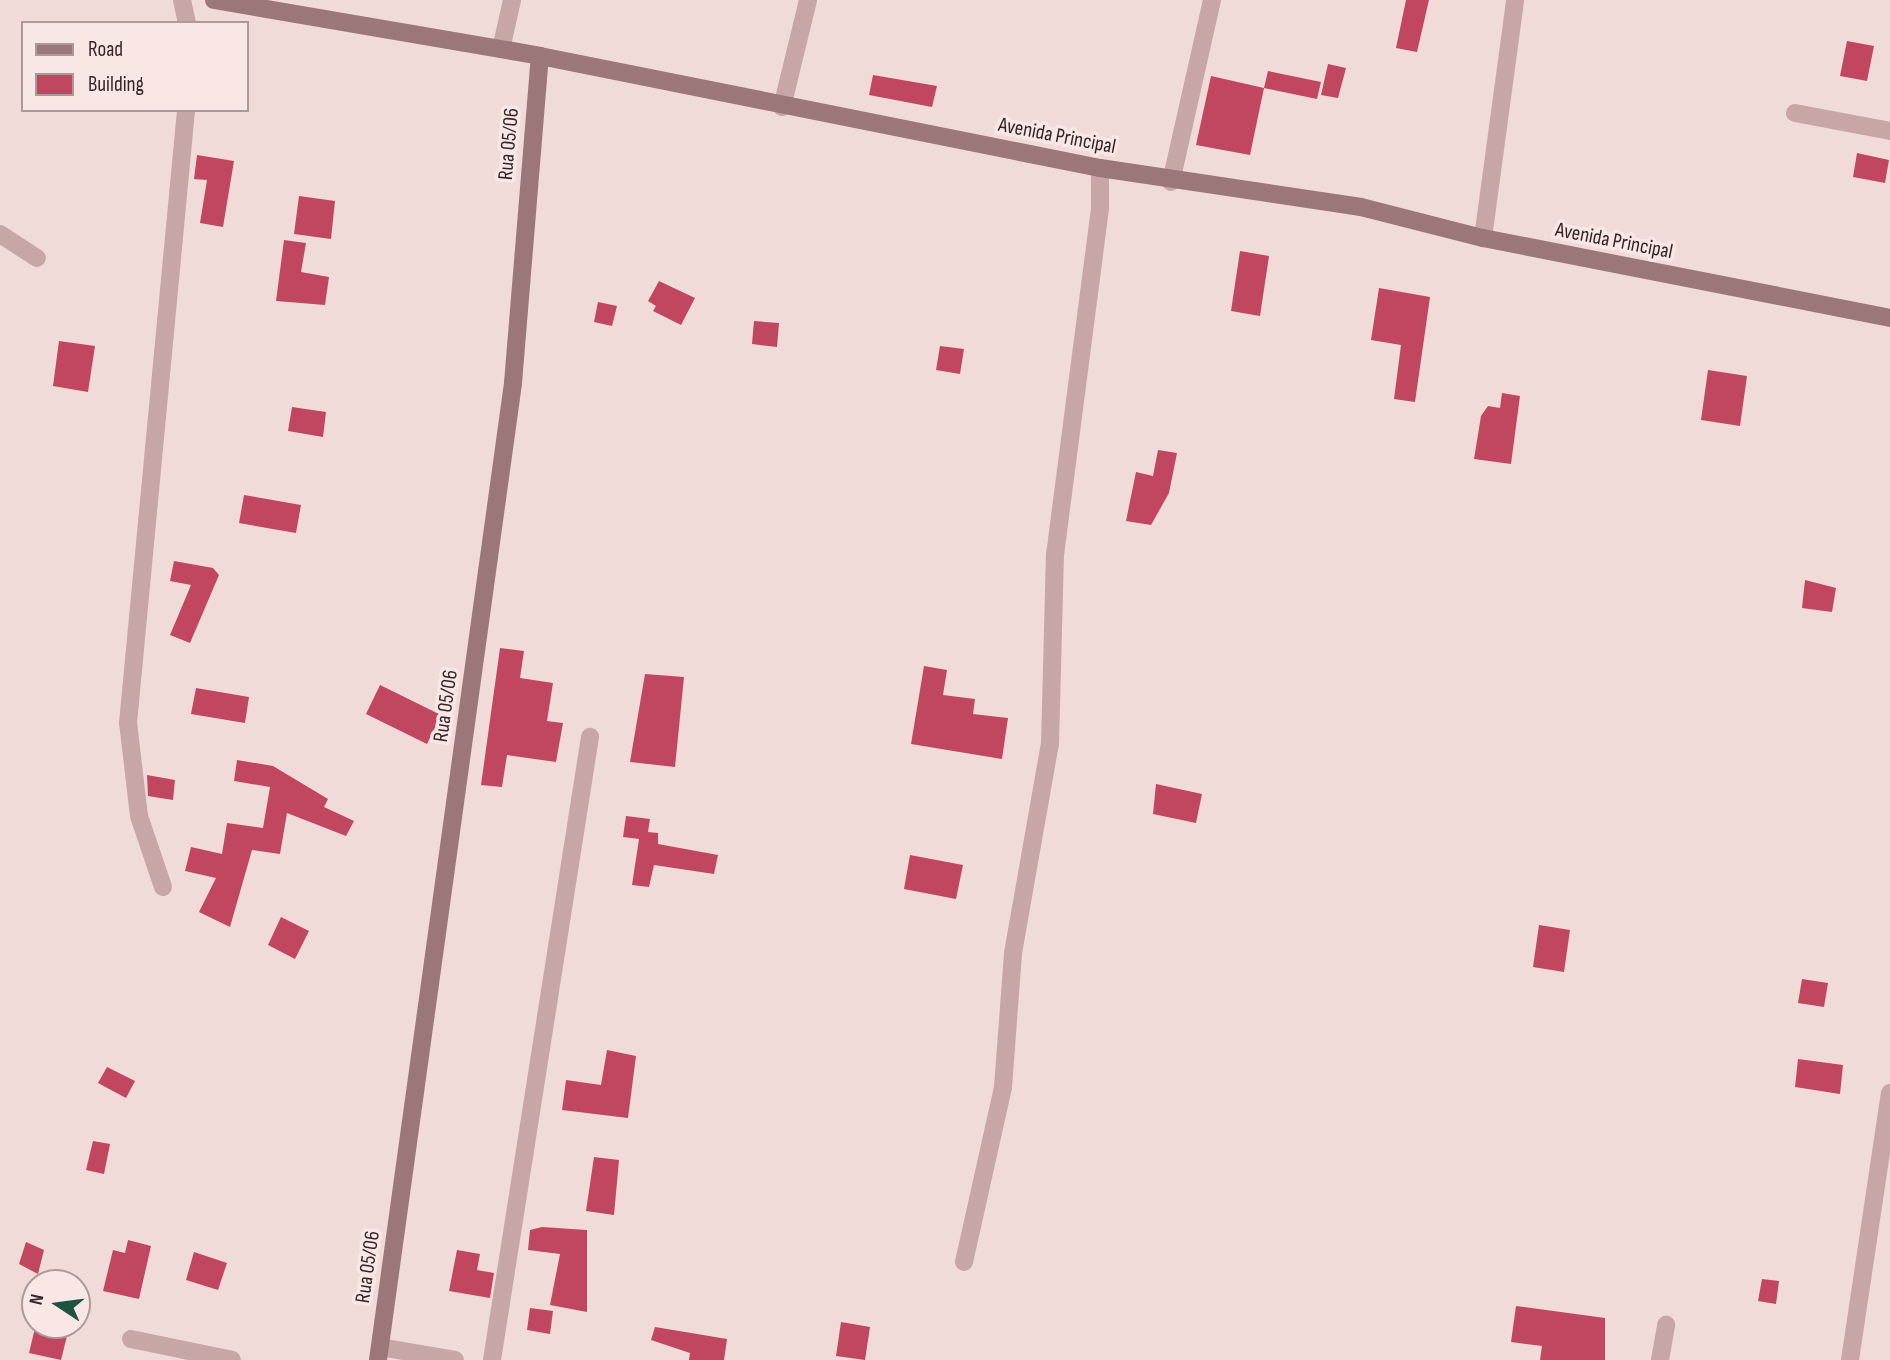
<!DOCTYPE html>
<html>
<head>
<meta charset="utf-8">
<style>
  body { margin:0 }
  #map { position:relative; width:1890px; height:1360px; overflow:hidden; background:#f0dbd9; font-family:"Sofia Sans Condensed",sans-serif }
  div>[style] { position:absolute }
  .building>* { inset:0; background:#c14660 }
  .street>* { height:18px; margin:-9px; padding:0 9px; transform-origin:9px; border-radius:9px; background:#c7a6a6 }
  .secondary>* { height:18px; margin:-9px; padding:0 9px; transform-origin:9px; border-radius:9px; background:#9b777a }
  span { translate:-50% -50%; white-space:nowrap; text-align:center; line-height:1.15; -webkit-text-stroke:7px #f8e7e5; paint-order:stroke }
  .street-label { font-size:21px; color:#342628 }
  .legend { position:absolute; left:21px; top:21px; width:228px; height:91px; box-sizing:border-box; background:#f8e7e5; border:2px solid #aa9a99; margin:0; padding:9px 12px; list-style:none; font-size:21px; color:#342628 }
  .legend li { display:flex; align-items:center; gap:14px; height:35px }
  .legend b { width:35px; border:2px solid #aa9a99 }
  .north { position:absolute; left:21px; top:1269px; width:70px; height:70px; box-sizing:border-box; background:#f8e7e5; border:2px solid #aa9a99; border-radius:50%; rotate:283deg; font-size:19px; font-weight:700; line-height:28px; text-align:center; color:#342628 }
  .north::after { content:''; display:block; margin:auto; width:24px; height:32px; background:#1e533f; clip-path:polygon(50% 0,100% 100%,50% 72%,0 100%) }
</style>
</head>
<body>
<div id="map">
  <div class="building">
    <i style="clip-path:polygon(1406px 0,1429px 0,1417px 52px,1396px 48px)"></i>
    <i style="clip-path:polygon(1847px 41px,1874px 46px,1867px 81px,1840px 76px)"></i>
    <i style="clip-path:polygon(1328px 64px,1346px 68px,1338px 98px,1321px 95px)"></i>
    <i style="clip-path:polygon(1268px 71px,1321px 82px,1317px 99px,1264px 88px)"></i>
    <i style="clip-path:polygon(873px 75px,937px 86px,932px 107px,869px 95px)"></i>
    <i style="clip-path:polygon(1211px 76px,1264px 88px,1250px 155px,1196px 145px)"></i>
    <i style="clip-path:polygon(1857px 153px,1889px 160px,1885px 183px,1853px 177px)"></i>
    <i style="clip-path:polygon(197px 155px,234px 161px,223px 227px,200px 223px,207px 180px,194px 179px)"></i>
    <i style="clip-path:polygon(299px 196px,335px 201px,331px 239px,294px 234px)"></i>
    <i style="clip-path:polygon(284px 240px,306px 243px,301px 272px,329px 277px,325px 305px,276px 301px)"></i>
    <i style="clip-path:polygon(1240px 251px,1269px 256px,1260px 316px,1231px 311px)"></i>
    <i style="clip-path:polygon(659px 281px,695px 298px,681px 325px,653px 311px,656px 306px,648px 301px)"></i>
    <i style="clip-path:polygon(1379px 288px,1430px 297px,1415px 402px,1394px 399px,1401px 345px,1371px 340px)"></i>
    <i style="clip-path:polygon(598px 302px,617px 306px,612px 326px,594px 322px)"></i>
    <i style="clip-path:polygon(754px 321px,779px 323px,777px 347px,752px 344px)"></i>
    <i style="clip-path:polygon(59px 341px,95px 346px,88px 392px,53px 386px)"></i>
    <i style="clip-path:polygon(940px 346px,964px 349px,960px 374px,936px 370px)"></i>
    <i style="clip-path:polygon(1708px 370px,1747px 376px,1740px 426px,1701px 420px)"></i>
    <i style="clip-path:polygon(1502px 393px,1520px 396px,1511px 464px,1474px 459px,1481px 416px,1488px 406px,1500px 408px)"></i>
    <i style="clip-path:polygon(292px 407px,326px 412px,323px 437px,288px 431px)"></i>
    <i style="clip-path:polygon(1158px 450px,1177px 453px,1169px 493px,1151px 525px,1126px 521px,1136px 472px,1153px 476px)"></i>
    <i style="clip-path:polygon(244px 495px,301px 505px,296px 533px,239px 523px)"></i>
    <i style="clip-path:polygon(174px 561px,213px 568px,219px 575px,190px 643px,170px 635px,191px 585px,170px 581px)"></i>
    <i style="clip-path:polygon(1805px 580px,1836px 588px,1832px 612px,1802px 608px)"></i>
    <i style="clip-path:polygon(500px 648px,524px 651px,520px 678px,553px 683px,547px 721px,563px 723px,556px 762px,507px 755px,502px 787px,481px 785px)"></i>
    <i style="clip-path:polygon(924px 666px,947px 670px,943px 695px,975px 699px,973px 714px,1008px 718px,1002px 759px,911px 744px)"></i>
    <i style="clip-path:polygon(645px 674px,684px 677px,675px 767px,630px 762px)"></i>
    <i style="clip-path:polygon(380px 685px,441px 715px,427px 744px,366px 714px)"></i>
    <i style="clip-path:polygon(196px 688px,249px 697px,245px 723px,191px 714px)"></i>
    <i style="clip-path:polygon(237px 760px,273px 766px,328px 799px,324px 807px,354px 821px,346px 836px,287px 813px,280px 854px,252px 850px,230px 927px,199px 912px,216px 878px,185px 871px,191px 847px,222px 854px,227px 823px,263px 828px,270px 787px,234px 781px)"></i>
    <i style="clip-path:polygon(147px 775px,175px 780px,173px 800px,148px 796px)"></i>
    <i style="clip-path:polygon(1156px 784px,1202px 794px,1196px 823px,1153px 814px)"></i>
    <i style="clip-path:polygon(626px 816px,650px 819px,648px 832px,658px 833px,658px 844px,718px 855px,714px 874px,654px 865px,649px 887px,632px 885px,639px 839px,623px 837px)"></i>
    <i style="clip-path:polygon(910px 855px,963px 865px,956px 899px,904px 889px)"></i>
    <i style="clip-path:polygon(281px 917px,309px 931px,295px 959px,268px 945px)"></i>
    <i style="clip-path:polygon(1539px 925px,1570px 930px,1564px 972px,1533px 967px)"></i>
    <i style="clip-path:polygon(1802px 979px,1828px 983px,1824px 1007px,1798px 1003px)"></i>
    <i style="clip-path:polygon(607px 1050px,636px 1056px,628px 1118px,562px 1110px,566px 1080px,601px 1085px)"></i>
    <i style="clip-path:polygon(1798px 1059px,1843px 1065px,1840px 1094px,1795px 1087px)"></i>
    <i style="clip-path:polygon(107px 1067px,135px 1081px,126px 1098px,98px 1083px)"></i>
    <i style="clip-path:polygon(93px 1141px,110px 1144px,104px 1174px,86px 1170px)"></i>
    <i style="clip-path:polygon(594px 1157px,619px 1160px,614px 1215px,586px 1211px)"></i>
    <i style="clip-path:polygon(542px 1227px,587px 1230px,587px 1312px,550px 1305px,560px 1254px,528px 1250px,530px 1230px)"></i>
    <i style="clip-path:polygon(128px 1240px,151px 1246px,139px 1299px,103px 1291px,113px 1250px,125px 1253px)"></i>
    <i style="clip-path:polygon(26px 1242px,44px 1250px,38px 1274px,19px 1264px)"></i>
    <i style="clip-path:polygon(457px 1250px,480px 1254px,477px 1270px,494px 1273px,490px 1298px,449px 1291px)"></i>
    <i style="clip-path:polygon(194px 1252px,227px 1263px,218px 1290px,186px 1280px)"></i>
    <i style="clip-path:polygon(1762px 1279px,1779px 1281px,1776px 1304px,1758px 1301px)"></i>
    <i style="clip-path:polygon(1516px 1306px,1605px 1318px,1605px 1360px,1540px 1360px,1542px 1346px,1511px 1342px)"></i>
    <i style="clip-path:polygon(530px 1308px,553px 1311px,550px 1334px,527px 1330px)"></i>
    <i style="clip-path:polygon(841px 1322px,870px 1327px,865px 1360px,836px 1356px)"></i>
    <i style="clip-path:polygon(655px 1327px,727px 1339px,724px 1360px,689px 1360px,690px 1353px,651px 1340px)"></i>
    <i style="clip-path:polygon(35px 1328px,67px 1336px,61px 1360px,29px 1353px)"></i>
  </div>
  <div class="street">
    <i style="left:182px;top:0;width:24px;rotate:78deg"></i>
    <i style="left:501px;top:49px;width:50px;rotate:-77.3deg"></i>
    <i style="left:782px;top:107px;width:110px;rotate:-76.3deg"></i>
    <i style="left:1795px;top:113px;width:97px;rotate:10.7deg"></i>
    <i style="left:1171px;top:182px;width:187px;rotate:-77.3deg"></i>
    <i style="left:0;top:234px;width:44px;rotate:33deg"></i>
    <i style="left:1483px;top:238px;width:240px;rotate:-82.3deg"></i>
    <i style="left:163px;top:887px;width:75px;rotate:-108.7deg"></i>
    <i style="left:139px;top:816px;width:94px;rotate:-96.7deg"></i>
    <i style="left:128px;top:723px;width:616px;rotate:-84.59deg"></i>
    <i style="left:964px;top:1262px;width:179px;rotate:-77.4deg"></i>
    <i style="left:1003px;top:1087px;width:134px;rotate:-85.7deg"></i>
    <i style="left:1013px;top:953px;width:212px;rotate:-80deg"></i>
    <i style="left:1050px;top:744px;width:189px;rotate:-88.5deg"></i>
    <i style="left:1055px;top:555px;width:350px;rotate:-82.6deg"></i>
    <i style="left:1100px;top:208px;width:40px;rotate:-90deg"></i>
    <i style="left:131px;top:1339px;width:103px;rotate:11.7deg"></i>
    <i style="left:380px;top:1347px;width:76px;rotate:9.8deg"></i>
    <i style="left:492px;top:1360px;width:631px;rotate:-81.06deg"></i>
    <i style="left:1660px;top:1360px;width:36px;rotate:-80deg"></i>
    <i style="left:1850px;top:1360px;width:270px;rotate:-81.5deg"></i>
  </div>
  <div class="secondary">
    <i style="left:214px;top:0;width:331px;rotate:9.7deg"></i>
    <i style="left:540px;top:56px;width:571px;rotate:11.31deg"></i>
    <i style="left:1100px;top:168px;width:264px;rotate:8.5deg"></i>
    <i style="left:1361px;top:207px;width:126px;rotate:14.3deg"></i>
    <i style="left:1483px;top:238px;width:415px;rotate:11.1deg"></i>
    <i style="left:378px;top:1360px;width:986px;rotate:-82.13deg"></i>
    <i style="left:513px;top:383px;width:328px;rotate:-85.3deg"></i>
  </div>
  <div class="street-label">
    <span style="left:1057px;top:136px;rotate:11deg">Avenida Principal</span>
    <span style="left:509px;top:144px;rotate:-85deg">Rua 05/06</span>
    <span style="left:1614px;top:241px;rotate:11deg">Avenida Principal</span>
    <span style="left:446px;top:706px;rotate:-82deg">Rua 05/06</span>
    <span style="left:368px;top:1267px;rotate:-82deg">Rua 05/06</span>
  </div>
  <ul class="legend">
  <li><b style="height:9px;background:#9b777a"></b>Road</li>
  <li><b style="height:19px;background:#c14660"></b>Building</li>
  </ul>
  <div class="north">N</div>
</div>
</body>
</html>
